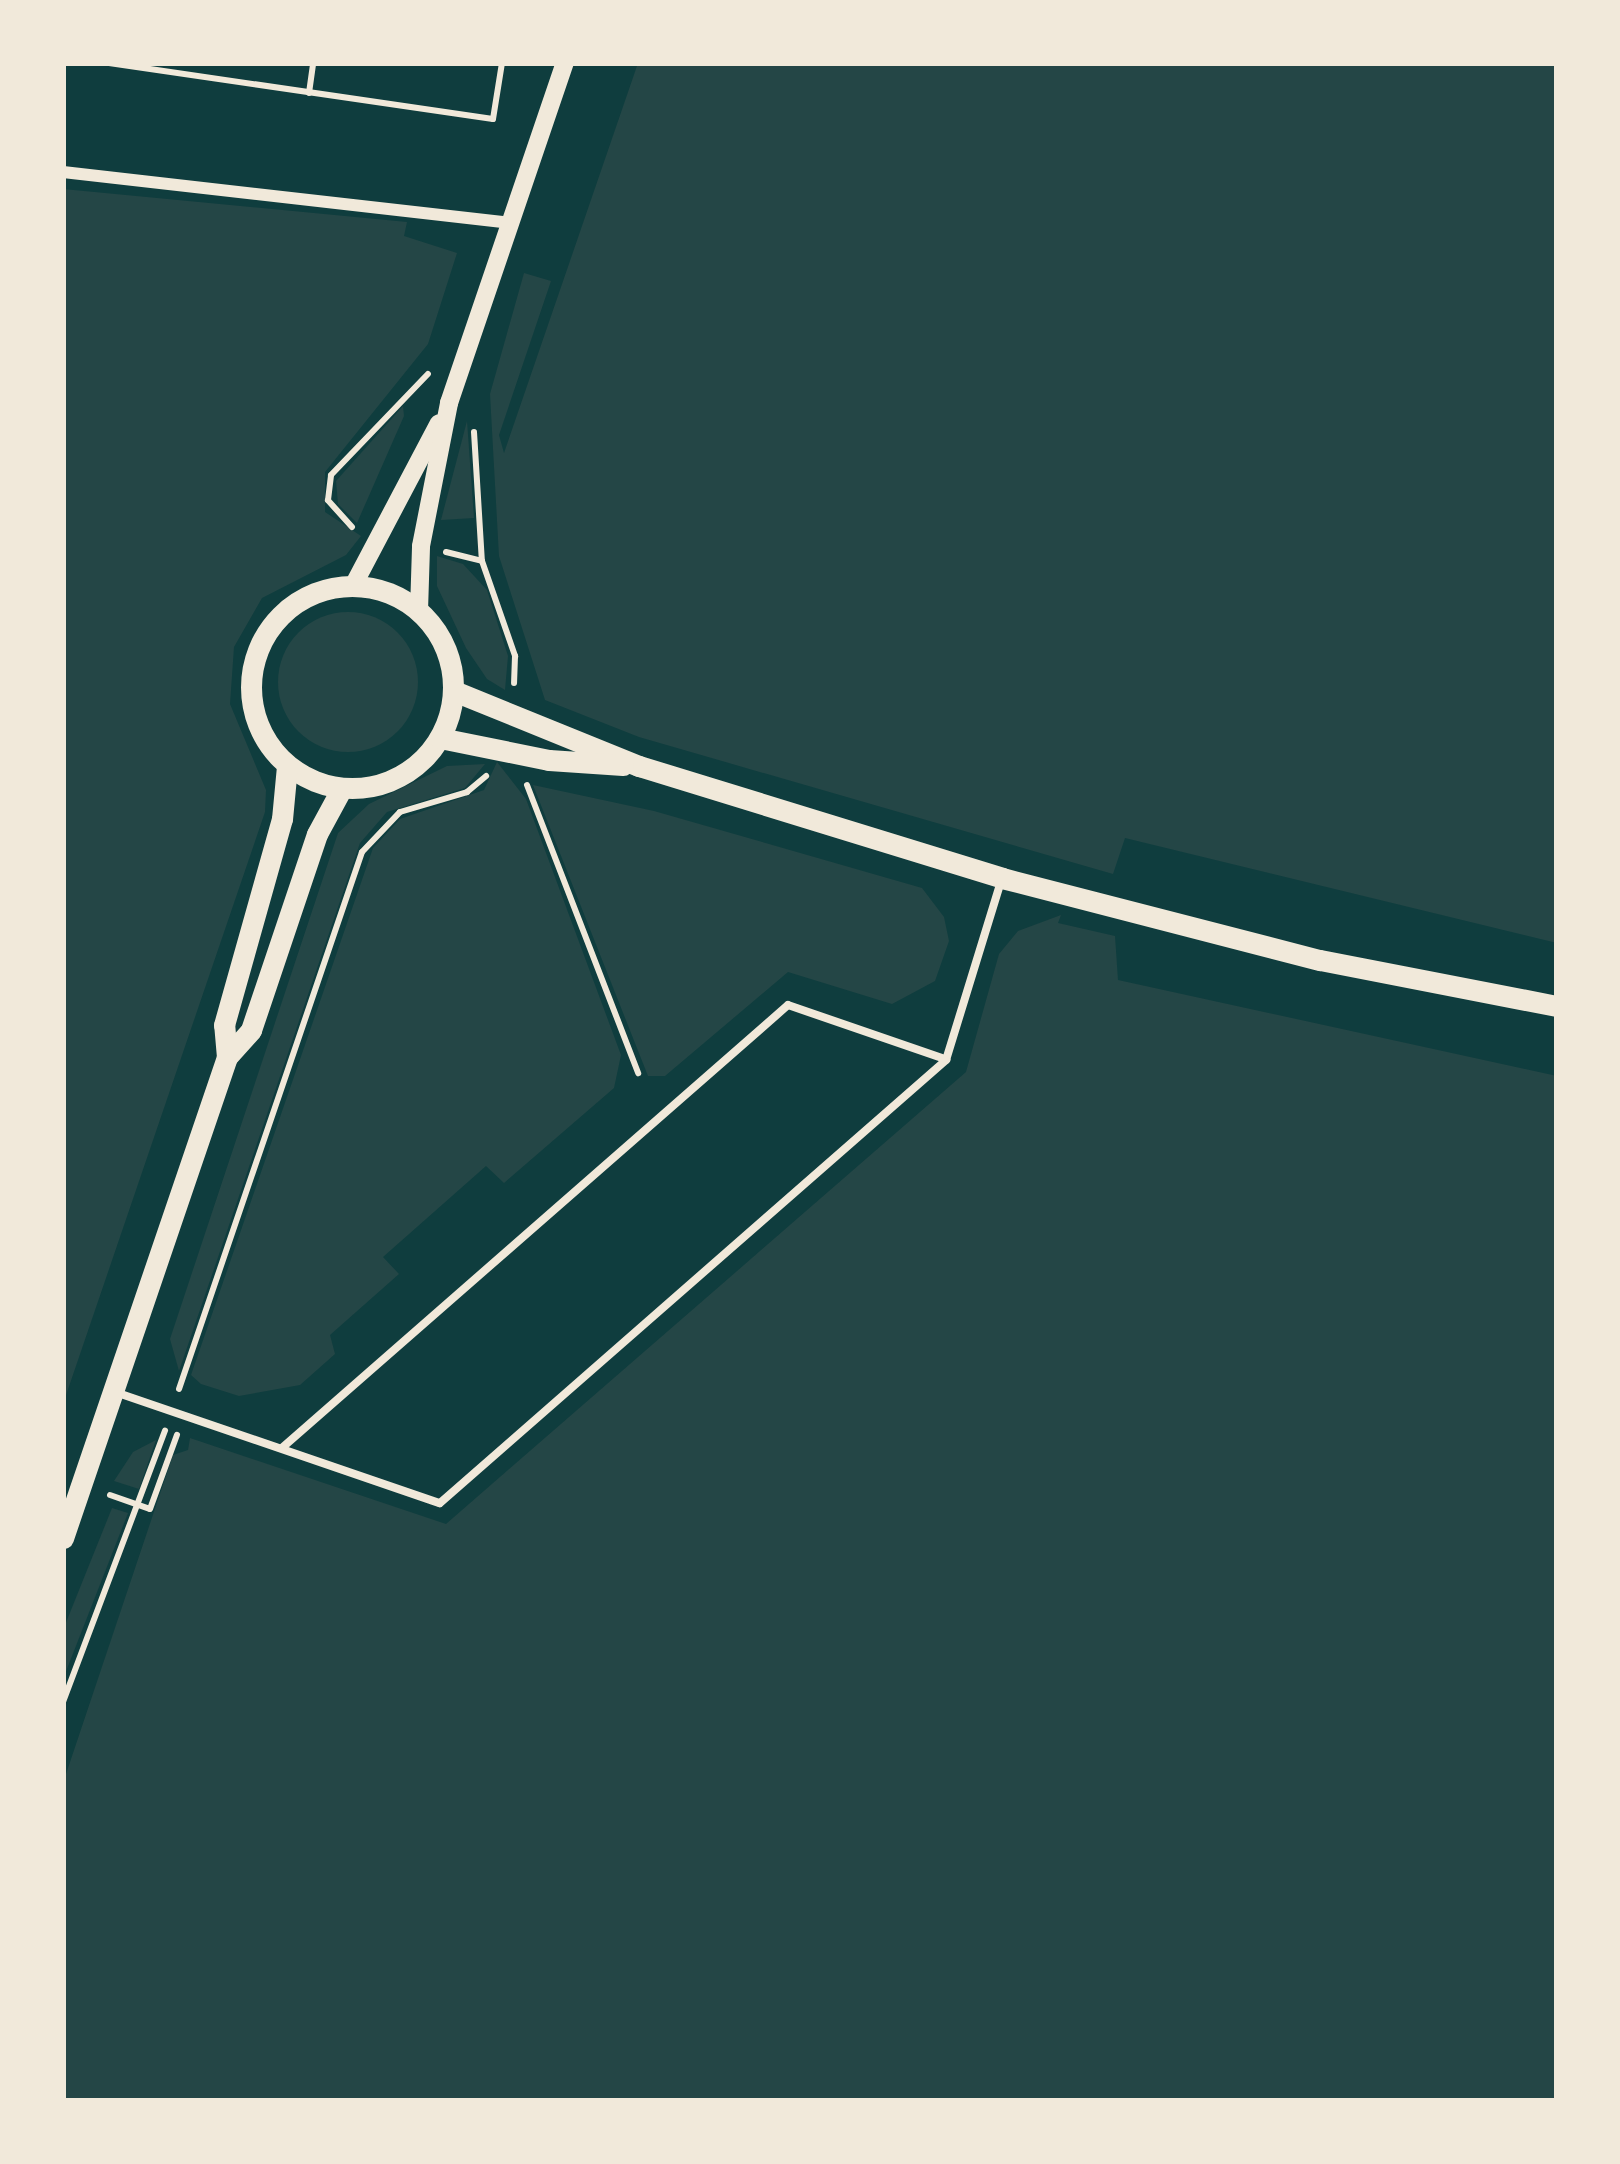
<!DOCTYPE html>
<html>
<head>
<meta charset="utf-8">
<style>
  body { margin:0 }
  #map { position:relative; width:1620px; height:2164px; overflow:hidden; background:#0f3d3e; font-family:Signika,sans-serif }
  div>[style] { position:absolute }
  .green>* { inset:0; background:#244646 }
  .round { border-radius:50% }
  .path>* { height:6px; margin:-3px; padding:0 3px; transform-origin:3px; border-radius:3px; background:#f1e9da }
  .service>* { height:8px; margin:-4px; padding:0 4px; transform-origin:4px; border-radius:4px; background:#f1e9da }
  .minor>* { height:12px; margin:-6px; padding:0 6px; transform-origin:6px; border-radius:6px; background:#f1e9da }
  .tertiary>* { height:18px; margin:-9px; padding:0 9px; transform-origin:9px; border-radius:9px; background:#f1e9da }
  .secondary>* { height:21px; margin:-10.5px; padding:0 10.5px; transform-origin:10.5px; border-radius:10.5px; background:#f1e9da }
  .secondary>.ring { margin:-10.5px; padding:0; box-sizing:content-box; background:none; border:21px solid #f1e9da; border-radius:50% }
  span { translate:-50% -50%; white-space:nowrap; text-align:center; line-height:1.15; -webkit-text-stroke:9px #f1e9da; paint-order:stroke }
  .frame { position:absolute; inset:0; border:66px solid #f1e9da; pointer-events:none }
</style>
</head>
<body>
<div id="map">
  <div class="green">
    <i style="clip-path:polygon(638px 63px,1557px 63px,1557px 943px,1125px 838px,1113px 874px,639px 737px,545px 700px,499px 556px,490px 394px,524px 273px,551px 281px,499px 435px,504px 453px)"></i>
    <i style="clip-path:polygon(63px 189px,407px 222px,404px 236px,457px 253px,428px 344px,325px 472px,325px 512px,361px 536px,346px 555px,262px 598px,234px 647px,230px 704px,266px 790px,265px 812px,63px 1404px)"></i>
    <i style="clip-path:polygon(403px 406px,404px 416px,357px 523px,338px 504px,336px 481px)"></i>
    <i style="clip-path:polygon(467px 421px,474px 518px,441px 520px)"></i>
    <i style="clip-path:polygon(437px 556px,463px 564px,487px 590px,508px 656px,505px 690px,487px 679px,466px 648px,437px 586px)"></i>
    <i class="round" style="left:278px;top:612px;width:140px;height:140px"></i>
    <i style="clip-path:polygon(497px 762px,526px 799px,621px 1055px,614px 1088px,504px 1183px,486px 1166px,383px 1257px,399px 1274px,330px 1335px,335px 1354px,300px 1385px,239px 1396px,201px 1384px,191px 1375px,373px 848px,400px 819px,484px 790px)"></i>
    <i style="clip-path:polygon(485px 764px,465px 788px,387px 812px,360px 843px,179px 1371px,170px 1339px,338px 833px,369px 804px,447px 766px)"></i>
    <i style="clip-path:polygon(533px 785px,654px 811px,922px 888px,944px 917px,949px 941px,935px 981px,892px 1004px,788px 972px,665px 1076px,648px 1076px)"></i>
    <i style="clip-path:polygon(1061px 915px,1058px 923px,1115px 936px,1118px 980px,1557px 1076px,1557px 2101px,63px 2101px,63px 1783px,173px 1455px,188px 1450px,190px 1438px,446px 1524px,966px 1072px,999px 954px,1018px 931px)"></i>
    <i style="clip-path:polygon(156px 1440px,139px 1489px,114px 1481px,133px 1452px)"></i>
    <i style="clip-path:polygon(112px 1508px,128px 1513px,63px 1679px,63px 1630px)"></i>
  </div>
  <div class="path">
    <i style="left:109px;top:63px;width:388px;rotate:8.3deg"></i>
    <i style="left:493px;top:119px;width:57px;rotate:-80.9deg"></i>
    <i style="left:309px;top:93px;width:30px;rotate:-82deg"></i>
    <i style="left:474px;top:432px;width:129px;rotate:86.5deg"></i>
    <i style="left:482px;top:561px;width:101px;rotate:70.8deg"></i>
    <i style="left:515px;top:656px;width:27px;rotate:92deg"></i>
    <i style="left:352px;top:527px;width:36px;rotate:-132deg"></i>
    <i style="left:328px;top:500px;width:25px;rotate:-83deg"></i>
    <i style="left:331px;top:475px;width:140px;rotate:-46.2deg"></i>
    <i style="left:446px;top:552px;width:37px;rotate:14deg"></i>
    <i style="left:527px;top:785px;width:309px;rotate:68.9deg"></i>
    <i style="left:179px;top:1389px;width:567px;rotate:-71.18deg"></i>
    <i style="left:362px;top:852px;width:55px;rotate:-46.5deg"></i>
    <i style="left:400px;top:812px;width:70px;rotate:-16.6deg"></i>
    <i style="left:467px;top:792px;width:25px;rotate:-40deg"></i>
    <i style="left:110px;top:1495px;width:42px;rotate:19.3deg"></i>
    <i style="left:150px;top:1509px;width:79px;rotate:-70deg"></i>
    <i style="left:63px;top:1702px;width:290px;rotate:-69.4deg"></i>
  </div>
  <div class="service">
    <i style="left:115px;top:1392px;width:343px;rotate:18.9deg"></i>
    <i style="left:440px;top:1503px;width:673px;rotate:-41.2deg"></i>
    <i style="left:946px;top:1060px;width:187px;rotate:-72.9deg"></i>
    <i style="left:283px;top:1447px;width:671px;rotate:-41.19deg"></i>
    <i style="left:788px;top:1005px;width:166px;rotate:19deg"></i>
  </div>
  <div class="minor">
    <i style="left:63px;top:172px;width:449px;rotate:6.5deg"></i>
  </div>
  <div class="tertiary">
    <i style="left:353px;top:586px;width:184px;rotate:-62.2deg"></i>
    <i style="left:419px;top:611px;width:65px;rotate:-88.2deg"></i>
    <i style="left:421px;top:546px;width:146px;rotate:-78.9deg"></i>
    <i style="left:449px;top:403px;width:359px;rotate:-71.2deg"></i>
  </div>
  <div class="secondary">
    <i class="ring" style="left:251px;top:586px;width:181px;height:181px"></i>
    <i style="left:454px;top:691px;width:200px;rotate:22.1deg"></i>
    <i style="left:639px;top:766px;width:380px;rotate:17.1deg"></i>
    <i style="left:1002px;top:878px;width:328px;rotate:14.5deg"></i>
    <i style="left:1320px;top:960px;width:241px;rotate:11deg"></i>
    <i style="left:440px;top:738px;width:111px;rotate:11.4deg"></i>
    <i style="left:549px;top:760px;width:74px;rotate:3.9deg"></i>
    <i style="left:227px;top:1057px;width:32px;rotate:-95deg"></i>
    <i style="left:224px;top:1025px;width:214px;rotate:-74.3deg"></i>
    <i style="left:282px;top:819px;width:53px;rotate:-84.6deg"></i>
    <i style="left:63px;top:1538px;width:508px;rotate:-71.17deg"></i>
    <i style="left:227px;top:1057px;width:36px;rotate:-48deg"></i>
    <i style="left:251px;top:1030px;width:207px;rotate:-71.4deg"></i>
    <i style="left:317px;top:834px;width:52px;rotate:-61.5deg"></i>
  </div>
  <div class="frame"></div>
</div>
</body>
</html>
